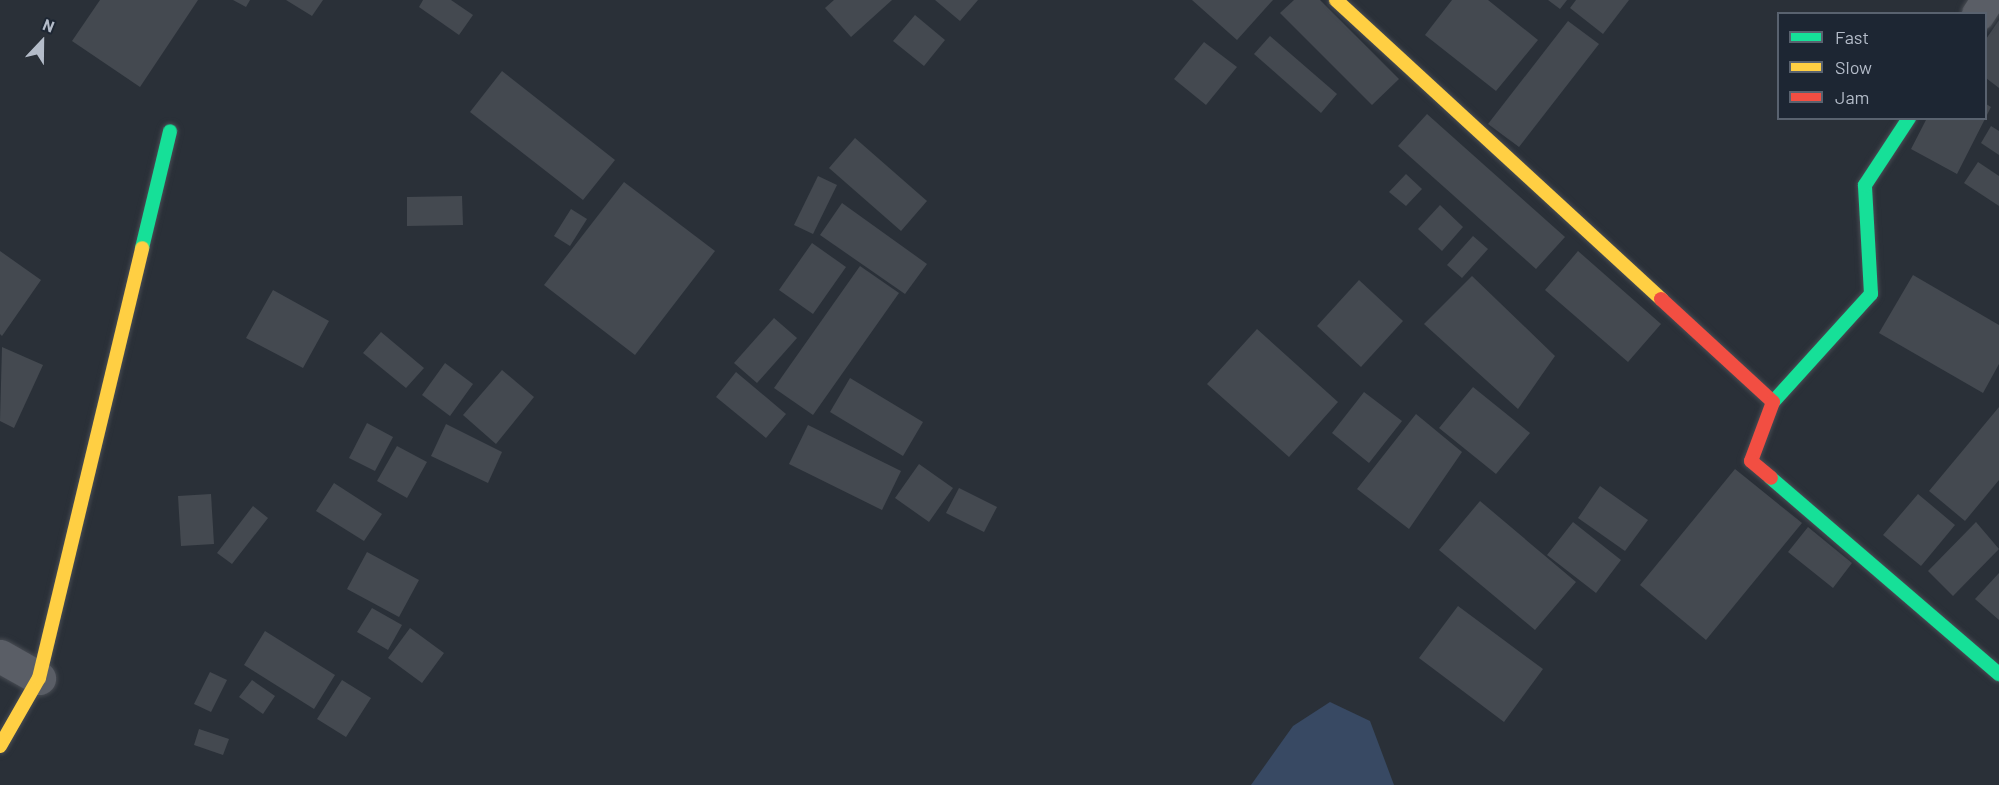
<!DOCTYPE html>
<html>
<head>
<meta charset="utf-8">
<style>
  body { margin:0 }
  #map { position:relative; width:1999px; height:785px; overflow:hidden; background:#2a3038; font-family:Barlow,sans-serif }
  div>[style] { position:absolute }
  .water>* { inset:0; background:#384963 }
  .building>* { inset:0; background:#444950 }
  .roads { filter:drop-shadow(0 0 2px #484c53) drop-shadow(0 0 2px #484c53) }
  .street>* { height:33px; margin:-16.5px; padding:0 16.5px; transform-origin:16.5px; border-radius:16.5px; background:#5a5e66 }
  .fast>* { height:14px; margin:-7px; padding:0 7px; transform-origin:7px; border-radius:7px; background:#16e098 }
  .slow>* { height:14px; margin:-7px; padding:0 7px; transform-origin:7px; border-radius:7px; background:#ffcf43 }
  .jam>* { height:14px; margin:-7px; padding:0 7px; transform-origin:7px; border-radius:7px; background:#f24e42 }
  span { translate:-50% -50%; white-space:nowrap; text-align:center; line-height:1.15; -webkit-text-stroke:4.5px #1d2633; paint-order:stroke }
  .legend { position:absolute; left:1777px; top:12px; width:210px; height:108px; box-sizing:border-box; background:#1d2633; border:2px solid #59626f; margin:0; padding:8px 10px; list-style:none; font-size:18px; color:#b4bcc9 }
  .legend li { display:flex; align-items:center; gap:12px; height:30px }
  .legend b { width:30px; border:2px solid #59626f }
  .north { position:absolute; left:12px; top:12px; width:60px; height:60px; -webkit-text-stroke:4px #1d2633; paint-order:stroke; rotate:22deg; font-size:16px; font-weight:700; line-height:24px; text-align:center; color:#b4bcc9 }
  .north::after { content:''; display:block; margin:auto; width:21px; height:27px; background:#b4bcc9; clip-path:polygon(50% 0,100% 100%,50% 72%,0 100%) }
</style>
</head>
<body>
<div id="map">
  <div class="water">
    <i style="clip-path:polygon(1330px 702px,1370px 721px,1394px 785px,1251px 785px,1293px 726px)"></i>
  </div>
  <div class="building">
    <i style="clip-path:polygon(100px 0,198px 0,140px 87px,72px 41px)"></i>
    <i style="clip-path:polygon(233px 0,250px 0,246px 7px)"></i>
    <i style="clip-path:polygon(286px 0,323px 0,312px 16px)"></i>
    <i style="clip-path:polygon(423px 0,451px 0,473px 15px,459px 35px,419px 7px)"></i>
    <i style="clip-path:polygon(834px 0,892px 0,851px 37px,825px 8px)"></i>
    <i style="clip-path:polygon(935px 0,978px 0,960px 21px)"></i>
    <i style="clip-path:polygon(1192px 0,1273px 0,1237px 40px)"></i>
    <i style="clip-path:polygon(1294px 0,1320px 0,1399px 79px,1372px 105px,1280px 13px)"></i>
    <i style="clip-path:polygon(1452px 0,1488px 0,1538px 40px,1496px 91px,1425px 35px)"></i>
    <i style="clip-path:polygon(1548px 0,1567px 0,1560px 9px)"></i>
    <i style="clip-path:polygon(1576px 0,1629px 0,1603px 34px,1570px 8px)"></i>
    <i style="clip-path:polygon(915px 15px,945px 40px,924px 66px,893px 41px)"></i>
    <i style="clip-path:polygon(1999px 20px,1999px 88px,1986px 78px,1986px 39px)"></i>
    <i style="clip-path:polygon(1568px 21px,1599px 44px,1519px 147px,1488px 124px)"></i>
    <i style="clip-path:polygon(1270px 36px,1337px 94px,1321px 113px,1254px 54px)"></i>
    <i style="clip-path:polygon(1204px 42px,1237px 67px,1206px 105px,1174px 79px)"></i>
    <i style="clip-path:polygon(502px 71px,615px 160px,583px 200px,470px 112px)"></i>
    <i style="clip-path:polygon(1986px 104px,1991px 107px,1957px 174px,1911px 149px,1927px 118px,1986px 118px)"></i>
    <i style="clip-path:polygon(1427px 114px,1565px 237px,1536px 269px,1398px 146px)"></i>
    <i style="clip-path:polygon(1991px 126px,1999px 131px,1999px 155px,1981px 143px)"></i>
    <i style="clip-path:polygon(855px 138px,927px 201px,901px 231px,829px 168px)"></i>
    <i style="clip-path:polygon(1978px 162px,1999px 176px,1999px 206px,1964px 183px)"></i>
    <i style="clip-path:polygon(1406px 174px,1422px 189px,1406px 206px,1389px 192px)"></i>
    <i style="clip-path:polygon(818px 176px,837px 185px,813px 234px,794px 225px)"></i>
    <i style="clip-path:polygon(624px 182px,715px 251px,635px 355px,544px 285px)"></i>
    <i style="clip-path:polygon(462px 196px,463px 225px,407px 226px,407px 197px)"></i>
    <i style="clip-path:polygon(842px 203px,927px 264px,905px 294px,820px 235px)"></i>
    <i style="clip-path:polygon(1440px 205px,1463px 227px,1442px 251px,1418px 229px)"></i>
    <i style="clip-path:polygon(571px 209px,587px 219px,570px 246px,554px 236px)"></i>
    <i style="clip-path:polygon(1473px 236px,1488px 249px,1462px 278px,1447px 265px)"></i>
    <i style="clip-path:polygon(812px 243px,846px 267px,813px 314px,779px 290px)"></i>
    <i style="clip-path:polygon(0 251px,41px 280px,2px 336px,0 334px)"></i>
    <i style="clip-path:polygon(1578px 251px,1661px 324px,1628px 362px,1545px 290px)"></i>
    <i style="clip-path:polygon(860px 266px,899px 293px,813px 415px,774px 388px)"></i>
    <i style="clip-path:polygon(1913px 275px,1999px 325px,1999px 364px,1983px 393px,1879px 333px)"></i>
    <i style="clip-path:polygon(1472px 276px,1555px 356px,1518px 409px,1424px 324px)"></i>
    <i style="clip-path:polygon(1359px 280px,1403px 321px,1361px 367px,1317px 326px)"></i>
    <i style="clip-path:polygon(273px 290px,329px 321px,303px 368px,246px 338px)"></i>
    <i style="clip-path:polygon(774px 318px,797px 338px,757px 383px,734px 363px)"></i>
    <i style="clip-path:polygon(1257px 329px,1338px 402px,1289px 457px,1207px 384px)"></i>
    <i style="clip-path:polygon(381px 332px,424px 368px,406px 388px,363px 353px)"></i>
    <i style="clip-path:polygon(2px 347px,43px 365px,14px 428px,0 421px)"></i>
    <i style="clip-path:polygon(445px 363px,473px 384px,450px 416px,422px 395px)"></i>
    <i style="clip-path:polygon(502px 370px,534px 397px,496px 444px,463px 415px)"></i>
    <i style="clip-path:polygon(736px 372px,786px 414px,766px 438px,716px 397px)"></i>
    <i style="clip-path:polygon(850px 378px,923px 422px,903px 456px,830px 412px)"></i>
    <i style="clip-path:polygon(1473px 387px,1530px 433px,1496px 474px,1439px 428px)"></i>
    <i style="clip-path:polygon(1364px 392px,1402px 421px,1369px 463px,1332px 433px)"></i>
    <i style="clip-path:polygon(1999px 407px,1999px 480px,1965px 521px,1929px 491px)"></i>
    <i style="clip-path:polygon(1416px 414px,1462px 452px,1409px 529px,1357px 489px)"></i>
    <i style="clip-path:polygon(367px 423px,393px 437px,375px 471px,349px 458px)"></i>
    <i style="clip-path:polygon(446px 424px,502px 452px,488px 483px,431px 456px)"></i>
    <i style="clip-path:polygon(808px 425px,901px 471px,882px 510px,789px 464px)"></i>
    <i style="clip-path:polygon(397px 446px,427px 462px,407px 498px,377px 481px)"></i>
    <i style="clip-path:polygon(919px 464px,953px 488px,929px 522px,895px 498px)"></i>
    <i style="clip-path:polygon(1735px 469px,1802px 523px,1706px 640px,1640px 585px)"></i>
    <i style="clip-path:polygon(334px 483px,382px 514px,364px 541px,316px 511px)"></i>
    <i style="clip-path:polygon(1600px 486px,1648px 520px,1625px 551px,1578px 518px)"></i>
    <i style="clip-path:polygon(959px 488px,997px 507px,984px 532px,946px 513px)"></i>
    <i style="clip-path:polygon(211px 494px,214px 544px,181px 546px,178px 496px)"></i>
    <i style="clip-path:polygon(1918px 494px,1955px 525px,1921px 566px,1883px 535px)"></i>
    <i style="clip-path:polygon(1480px 501px,1576px 582px,1535px 630px,1439px 550px)"></i>
    <i style="clip-path:polygon(253px 506px,268px 518px,232px 564px,217px 553px)"></i>
    <i style="clip-path:polygon(1573px 522px,1621px 560px,1596px 593px,1547px 555px)"></i>
    <i style="clip-path:polygon(1976px 522px,1999px 549px,1953px 596px,1928px 571px)"></i>
    <i style="clip-path:polygon(1808px 527px,1852px 563px,1833px 588px,1788px 552px)"></i>
    <i style="clip-path:polygon(367px 552px,419px 580px,399px 617px,347px 589px)"></i>
    <i style="clip-path:polygon(1999px 573px,1999px 620px,1975px 599px)"></i>
    <i style="clip-path:polygon(1458px 606px,1543px 669px,1504px 722px,1419px 658px)"></i>
    <i style="clip-path:polygon(372px 608px,402px 625px,388px 650px,357px 632px)"></i>
    <i style="clip-path:polygon(410px 628px,444px 653px,422px 683px,388px 658px)"></i>
    <i style="clip-path:polygon(265px 631px,335px 675px,314px 709px,244px 665px)"></i>
    <i style="clip-path:polygon(210px 672px,227px 680px,211px 712px,194px 704px)"></i>
    <i style="clip-path:polygon(252px 680px,275px 696px,263px 714px,239px 697px)"></i>
    <i style="clip-path:polygon(342px 680px,371px 698px,346px 737px,317px 719px)"></i>
    <i style="clip-path:polygon(199px 729px,229px 739px,223px 755px,194px 745px)"></i>
  </div>
  <div class="roads">
    <div class="street">
      <i style="left:1978px;top:14px;width:17px;rotate:-57deg"></i>
      <i style="left:0;top:656px;width:45px;rotate:29.4deg"></i>
    </div>
    <div class="fast">
      <i style="left:142px;top:248px;width:120px;rotate:-76.5deg"></i>
      <i style="left:1773px;top:402px;width:146px;rotate:-47.8deg"></i>
      <i style="left:1871px;top:294px;width:109px;rotate:-93.2deg"></i>
      <i style="left:1865px;top:185px;width:80px;rotate:-56.7deg"></i>
      <i style="left:1771px;top:478px;width:301px;rotate:40.7deg"></i>
    </div>
    <div class="slow">
      <i style="left:1336px;top:0;width:442px;rotate:42.6deg"></i>
      <i style="left:0;top:746px;width:78px;rotate:-60.2deg"></i>
      <i style="left:39px;top:678px;width:442px;rotate:-76.5deg"></i>
    </div>
    <div class="jam">
      <i style="left:1661px;top:299px;width:152px;rotate:42.6deg"></i>
      <i style="left:1773px;top:402px;width:63px;rotate:110.4deg"></i>
      <i style="left:1751px;top:461px;width:26px;rotate:40deg"></i>
    </div>
  </div>
  <ul class="legend">
  <li><b style="height:8px;background:#16e098"></b>Fast</li>
  <li><b style="height:8px;background:#ffcf43"></b>Slow</li>
  <li><b style="height:8px;background:#f24e42"></b>Jam</li>
  </ul>
  <div class="north">N</div>
</div>
</body>
</html>
